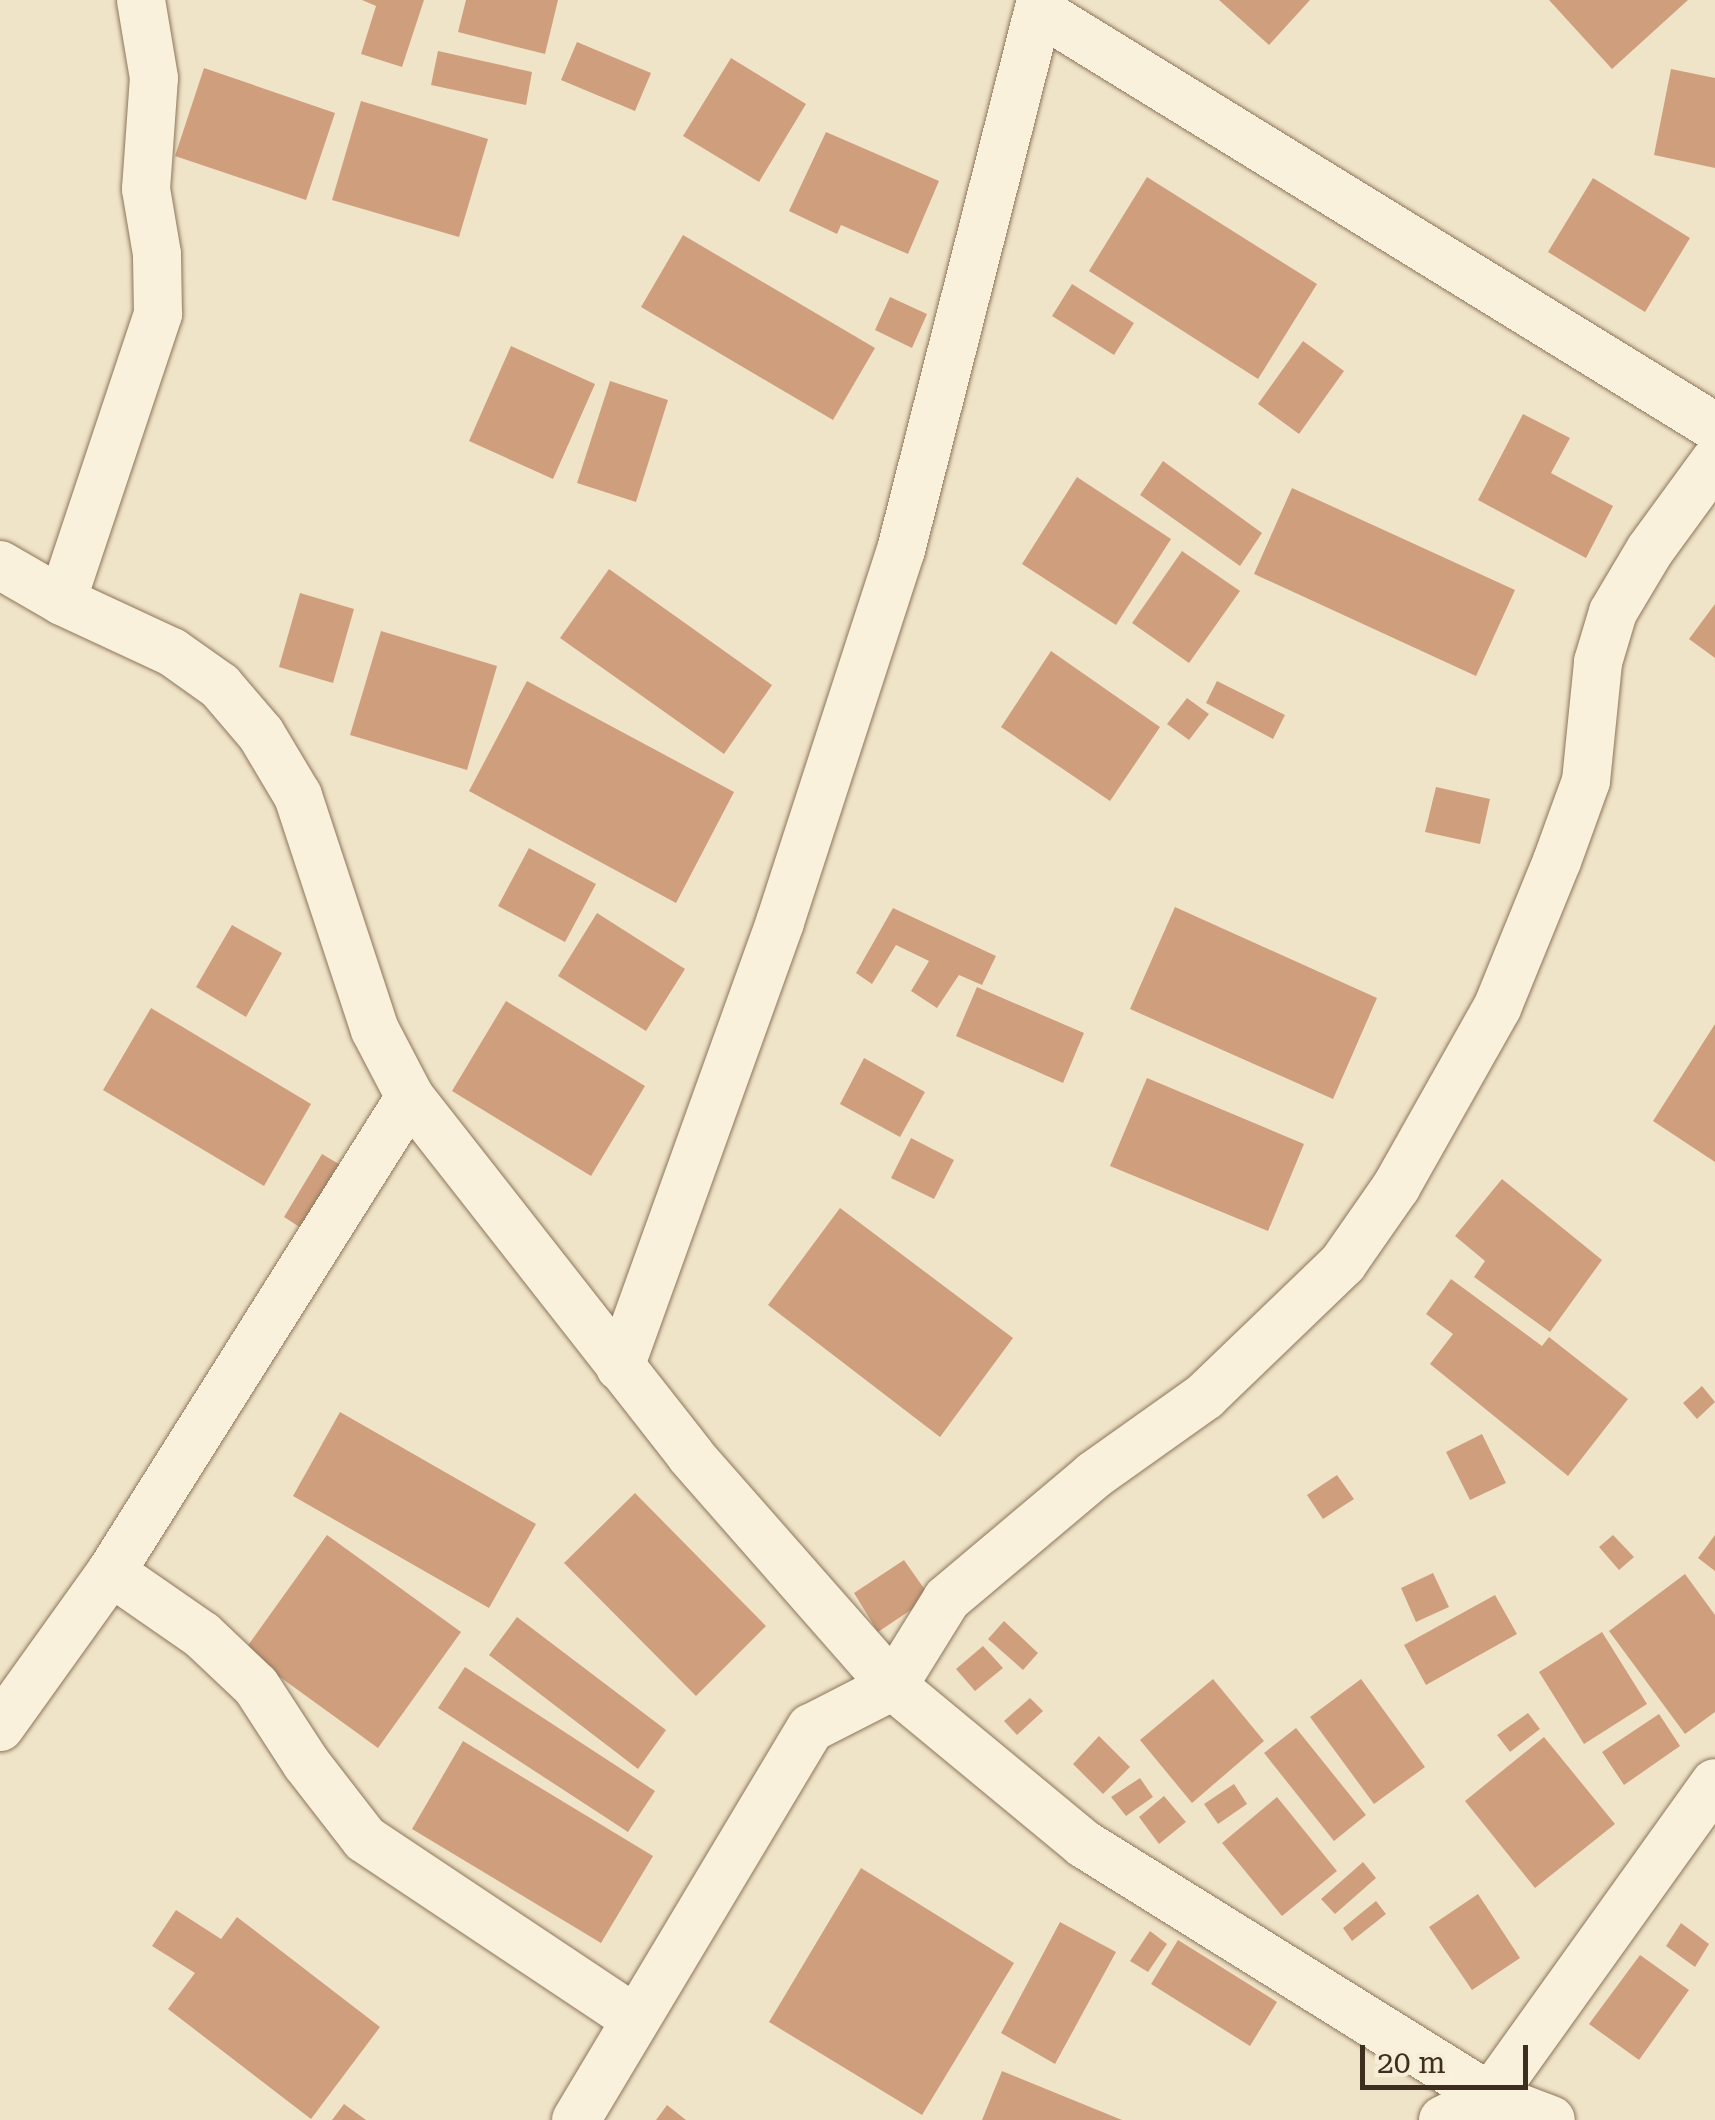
<!DOCTYPE html>
<html>
<head>
<meta charset="utf-8">
<style>
  body { margin:0 }
  #map { position:relative; width:1715px; height:2120px; overflow:hidden; background:#f0e4c8; font-family:"Roboto Serif",serif }
  div>[style] { position:absolute }
  .building>* { inset:0; background:#cf9f7d }
  .roads { filter:drop-shadow(0 0 2px #8d765c) drop-shadow(0 0 2px #8d765c) }
  .minor>* { height:48px; margin:-24px; padding:0 24px; transform-origin:24px; border-radius:24px; background:#faf1dc }
  span { translate:-50% -50%; white-space:nowrap; text-align:center; line-height:1.15; -webkit-text-stroke:8px #f7eed8; paint-order:stroke }
  .scale { position:absolute; left:1360px; top:2045px; width:168px; height:45px; box-sizing:border-box; border:5px solid #3d2e20; border-top:0; padding-left:12px; font-size:30px; line-height:35px; white-space:nowrap; color:#3d2e20; -webkit-text-stroke:8px #f7eed8; paint-order:stroke }
</style>
</head>
<body>
<div id="map">
  <div class="building">
    <i style="clip-path:polygon(362px 0,424px 0,402px 67px,361px 54px,376px 6px)"></i>
    <i style="clip-path:polygon(466px 0,558px 0,545px 54px,458px 32px)"></i>
    <i style="clip-path:polygon(1219px 0,1310px 0,1269px 45px)"></i>
    <i style="clip-path:polygon(1549px 0,1688px 0,1612px 69px)"></i>
    <i style="clip-path:polygon(577px 42px,651px 73px,635px 111px,561px 80px)"></i>
    <i style="clip-path:polygon(438px 51px,532px 72px,526px 105px,431px 85px)"></i>
    <i style="clip-path:polygon(731px 58px,806px 104px,759px 182px,683px 136px)"></i>
    <i style="clip-path:polygon(204px 68px,335px 113px,306px 200px,175px 156px)"></i>
    <i style="clip-path:polygon(1671px 69px,1715px 78px,1715px 168px,1654px 155px)"></i>
    <i style="clip-path:polygon(361px 101px,488px 139px,459px 237px,332px 200px)"></i>
    <i style="clip-path:polygon(826px 132px,939px 181px,908px 254px,841px 225px,837px 234px,789px 211px)"></i>
    <i style="clip-path:polygon(1147px 177px,1317px 284px,1258px 379px,1089px 271px)"></i>
    <i style="clip-path:polygon(1593px 178px,1690px 238px,1645px 312px,1548px 252px)"></i>
    <i style="clip-path:polygon(683px 235px,875px 348px,833px 420px,641px 307px)"></i>
    <i style="clip-path:polygon(1072px 284px,1134px 323px,1114px 355px,1052px 316px)"></i>
    <i style="clip-path:polygon(890px 297px,927px 314px,912px 348px,875px 330px)"></i>
    <i style="clip-path:polygon(1303px 341px,1344px 371px,1299px 434px,1258px 404px)"></i>
    <i style="clip-path:polygon(511px 346px,595px 384px,553px 479px,469px 441px)"></i>
    <i style="clip-path:polygon(610px 381px,668px 400px,636px 502px,577px 483px)"></i>
    <i style="clip-path:polygon(1523px 414px,1570px 438px,1551px 473px,1613px 506px,1586px 558px,1478px 500px)"></i>
    <i style="clip-path:polygon(1163px 461px,1262px 533px,1240px 566px,1140px 495px)"></i>
    <i style="clip-path:polygon(1077px 477px,1171px 539px,1116px 625px,1022px 564px)"></i>
    <i style="clip-path:polygon(1292px 488px,1515px 590px,1476px 676px,1254px 574px)"></i>
    <i style="clip-path:polygon(1182px 551px,1240px 591px,1189px 663px,1132px 623px)"></i>
    <i style="clip-path:polygon(609px 569px,772px 685px,724px 754px,560px 638px)"></i>
    <i style="clip-path:polygon(300px 593px,354px 609px,333px 683px,279px 667px)"></i>
    <i style="clip-path:polygon(1715px 604px,1715px 658px,1689px 639px)"></i>
    <i style="clip-path:polygon(381px 631px,497px 666px,467px 770px,350px 735px)"></i>
    <i style="clip-path:polygon(1051px 651px,1160px 727px,1110px 801px,1001px 727px)"></i>
    <i style="clip-path:polygon(527px 681px,734px 792px,676px 903px,469px 791px)"></i>
    <i style="clip-path:polygon(1217px 681px,1285px 715px,1273px 739px,1206px 703px)"></i>
    <i style="clip-path:polygon(1187px 698px,1209px 714px,1189px 740px,1167px 724px)"></i>
    <i style="clip-path:polygon(1436px 787px,1490px 799px,1480px 844px,1425px 832px)"></i>
    <i style="clip-path:polygon(529px 848px,596px 884px,565px 942px,498px 906px)"></i>
    <i style="clip-path:polygon(1175px 907px,1377px 998px,1333px 1099px,1130px 1009px)"></i>
    <i style="clip-path:polygon(893px 908px,996px 956px,982px 985px,959px 975px,937px 1008px,911px 991px,929px 961px,896px 945px,872px 984px,856px 973px)"></i>
    <i style="clip-path:polygon(597px 913px,685px 969px,646px 1031px,558px 976px)"></i>
    <i style="clip-path:polygon(232px 925px,282px 953px,246px 1017px,196px 987px)"></i>
    <i style="clip-path:polygon(977px 987px,1084px 1033px,1063px 1083px,956px 1036px)"></i>
    <i style="clip-path:polygon(506px 1001px,645px 1086px,591px 1176px,452px 1091px)"></i>
    <i style="clip-path:polygon(151px 1008px,311px 1104px,264px 1186px,103px 1090px)"></i>
    <i style="clip-path:polygon(1715px 1024px,1715px 1162px,1653px 1121px)"></i>
    <i style="clip-path:polygon(864px 1058px,925px 1092px,900px 1137px,840px 1104px)"></i>
    <i style="clip-path:polygon(1147px 1078px,1304px 1144px,1268px 1231px,1110px 1166px)"></i>
    <i style="clip-path:polygon(911px 1138px,954px 1160px,934px 1199px,891px 1178px)"></i>
    <i style="clip-path:polygon(322px 1154px,354px 1173px,315px 1237px,284px 1217px)"></i>
    <i style="clip-path:polygon(1502px 1179px,1602px 1260px,1550px 1332px,1474px 1277px,1485px 1261px,1455px 1236px)"></i>
    <i style="clip-path:polygon(840px 1208px,1013px 1338px,940px 1437px,768px 1305px)"></i>
    <i style="clip-path:polygon(1451px 1279px,1542px 1346px,1549px 1337px,1628px 1399px,1568px 1476px,1430px 1364px,1453px 1334px,1426px 1314px)"></i>
    <i style="clip-path:polygon(1702px 1386px,1715px 1402px,1697px 1419px,1683px 1403px)"></i>
    <i style="clip-path:polygon(340px 1412px,536px 1524px,489px 1608px,293px 1496px)"></i>
    <i style="clip-path:polygon(1482px 1434px,1506px 1483px,1470px 1500px,1446px 1452px)"></i>
    <i style="clip-path:polygon(1337px 1475px,1354px 1499px,1323px 1519px,1307px 1495px)"></i>
    <i style="clip-path:polygon(635px 1493px,766px 1626px,696px 1696px,564px 1563px)"></i>
    <i style="clip-path:polygon(327px 1535px,461px 1632px,378px 1748px,244px 1651px)"></i>
    <i style="clip-path:polygon(1613px 1535px,1634px 1557px,1619px 1570px,1599px 1547px)"></i>
    <i style="clip-path:polygon(1715px 1535px,1715px 1571px,1698px 1558px)"></i>
    <i style="clip-path:polygon(904px 1560px,930px 1597px,878px 1632px,854px 1593px)"></i>
    <i style="clip-path:polygon(1433px 1573px,1449px 1607px,1416px 1622px,1401px 1588px)"></i>
    <i style="clip-path:polygon(1685px 1574px,1715px 1615px,1715px 1712px,1685px 1734px,1609px 1631px)"></i>
    <i style="clip-path:polygon(1495px 1595px,1517px 1634px,1426px 1685px,1404px 1645px)"></i>
    <i style="clip-path:polygon(517px 1617px,666px 1730px,638px 1769px,489px 1655px)"></i>
    <i style="clip-path:polygon(1004px 1621px,1038px 1653px,1023px 1670px,988px 1639px)"></i>
    <i style="clip-path:polygon(1602px 1632px,1647px 1704px,1584px 1744px,1539px 1672px)"></i>
    <i style="clip-path:polygon(983px 1646px,1003px 1668px,975px 1691px,956px 1669px)"></i>
    <i style="clip-path:polygon(465px 1667px,655px 1791px,628px 1832px,438px 1708px)"></i>
    <i style="clip-path:polygon(1213px 1679px,1264px 1741px,1192px 1803px,1140px 1740px)"></i>
    <i style="clip-path:polygon(1361px 1679px,1425px 1767px,1374px 1804px,1310px 1717px)"></i>
    <i style="clip-path:polygon(1030px 1698px,1043px 1711px,1017px 1735px,1004px 1721px)"></i>
    <i style="clip-path:polygon(1528px 1713px,1540px 1729px,1510px 1752px,1497px 1735px)"></i>
    <i style="clip-path:polygon(1659px 1714px,1680px 1746px,1624px 1785px,1602px 1752px)"></i>
    <i style="clip-path:polygon(1296px 1728px,1366px 1815px,1334px 1841px,1264px 1753px)"></i>
    <i style="clip-path:polygon(1099px 1736px,1130px 1767px,1103px 1794px,1073px 1764px)"></i>
    <i style="clip-path:polygon(1544px 1737px,1615px 1824px,1535px 1888px,1465px 1801px)"></i>
    <i style="clip-path:polygon(463px 1741px,653px 1856px,601px 1943px,412px 1829px)"></i>
    <i style="clip-path:polygon(1140px 1778px,1153px 1797px,1126px 1816px,1111px 1797px)"></i>
    <i style="clip-path:polygon(1234px 1784px,1247px 1804px,1218px 1824px,1204px 1804px)"></i>
    <i style="clip-path:polygon(1164px 1796px,1186px 1822px,1159px 1844px,1139px 1817px)"></i>
    <i style="clip-path:polygon(1277px 1797px,1337px 1871px,1282px 1916px,1222px 1843px)"></i>
    <i style="clip-path:polygon(1363px 1862px,1376px 1878px,1335px 1914px,1321px 1899px)"></i>
    <i style="clip-path:polygon(861px 1868px,1014px 1963px,922px 2115px,769px 2022px)"></i>
    <i style="clip-path:polygon(1478px 1894px,1520px 1958px,1472px 1990px,1429px 1927px)"></i>
    <i style="clip-path:polygon(1376px 1901px,1386px 1914px,1352px 1941px,1343px 1928px)"></i>
    <i style="clip-path:polygon(176px 1910px,221px 1939px,237px 1917px,380px 2027px,311px 2119px,168px 2009px,195px 1973px,152px 1946px)"></i>
    <i style="clip-path:polygon(1060px 1922px,1116px 1952px,1055px 2064px,1001px 2033px)"></i>
    <i style="clip-path:polygon(1681px 1923px,1709px 1944px,1695px 1967px,1666px 1946px)"></i>
    <i style="clip-path:polygon(1150px 1931px,1167px 1944px,1148px 1972px,1130px 1961px)"></i>
    <i style="clip-path:polygon(1178px 1940px,1277px 2002px,1250px 2046px,1151px 1984px)"></i>
    <i style="clip-path:polygon(1640px 1955px,1689px 1990px,1639px 2060px,1589px 2024px)"></i>
    <i style="clip-path:polygon(1002px 2071px,1122px 2120px,982px 2120px)"></i>
    <i style="clip-path:polygon(344px 2104px,366px 2120px,332px 2120px)"></i>
    <i style="clip-path:polygon(667px 2105px,686px 2120px,656px 2120px)"></i>
  </div>
  <div class="roads">
    <div class="minor">
      <i style="left:1039px;top:11px;width:794px;rotate:31.61deg"></i>
      <i style="left:0;top:565px;width:72px;rotate:30.1deg"></i>
      <i style="left:62px;top:601px;width:121px;rotate:24.9deg"></i>
      <i style="left:172px;top:652px;width:59px;rotate:35.3deg"></i>
      <i style="left:220px;top:686px;width:63px;rotate:49.5deg"></i>
      <i style="left:261px;top:734px;width:72px;rotate:59.2deg"></i>
      <i style="left:298px;top:796px;width:246px;rotate:71.8deg"></i>
      <i style="left:375px;top:1030px;width:76px;rotate:62.4deg"></i>
      <i style="left:410px;top:1097px;width:456px;rotate:51.9deg"></i>
      <i style="left:691px;top:1456px;width:306px;rotate:48.7deg"></i>
      <i style="left:893px;top:1686px;width:248px;rotate:39.6deg"></i>
      <i style="left:1084px;top:1844px;width:478px;rotate:31.9deg"></i>
      <i style="left:1490px;top:2097px;width:65px;rotate:20.7deg"></i>
      <i style="left:62px;top:601px;width:303px;rotate:-71.5deg"></i>
      <i style="left:158px;top:314px;width:60px;rotate:-91deg"></i>
      <i style="left:157px;top:254px;width:66px;rotate:-99.6deg"></i>
      <i style="left:146px;top:189px;width:111px;rotate:-85.9deg"></i>
      <i style="left:154px;top:78px;width:79px;rotate:-99.5deg"></i>
      <i style="left:620px;top:1367px;width:473px;rotate:-70.2deg"></i>
      <i style="left:780px;top:922px;width:391px;rotate:-72deg"></i>
      <i style="left:901px;top:550px;width:568px;rotate:-75.72deg"></i>
      <i style="left:111px;top:1572px;width:111px;rotate:34.7deg"></i>
      <i style="left:202px;top:1635px;width:74px;rotate:43.4deg"></i>
      <i style="left:256px;top:1686px;width:92px;rotate:57deg"></i>
      <i style="left:306px;top:1763px;width:96px;rotate:52.2deg"></i>
      <i style="left:365px;top:1839px;width:324px;rotate:33.7deg"></i>
      <i style="left:0;top:1727px;width:191px;rotate:-54.4deg"></i>
      <i style="left:111px;top:1572px;width:561px;rotate:-57.81deg"></i>
      <i style="left:576px;top:2120px;width:457px;rotate:-59.1deg"></i>
      <i style="left:811px;top:1728px;width:92px;rotate:-27.1deg"></i>
      <i style="left:893px;top:1686px;width:102px;rotate:-58.2deg"></i>
      <i style="left:947px;top:1599px;width:192px;rotate:-40.1deg"></i>
      <i style="left:1094px;top:1475px;width:136px;rotate:-35.4deg"></i>
      <i style="left:1205px;top:1396px;width:192px;rotate:-43.9deg"></i>
      <i style="left:1343px;top:1263px;width:93px;rotate:-55.1deg"></i>
      <i style="left:1396px;top:1187px;width:206px;rotate:-60.6deg"></i>
      <i style="left:1497px;top:1008px;width:159px;rotate:-67.8deg"></i>
      <i style="left:1557px;top:861px;width:85px;rotate:-70.1deg"></i>
      <i style="left:1586px;top:781px;width:120px;rotate:-84.2deg"></i>
      <i style="left:1598px;top:662px;width:52px;rotate:-73.3deg"></i>
      <i style="left:1613px;top:612px;width:72px;rotate:-59.2deg"></i>
      <i style="left:1650px;top:550px;width:110px;rotate:-53.9deg"></i>
      <i style="left:1443px;top:2120px;width:52px;rotate:-26.1deg"></i>
      <i style="left:1490px;top:2097px;width:386px;rotate:-54.4deg"></i>
    </div>
  </div>
  <div class="scale">20 m</div>
</div>
</body>
</html>
